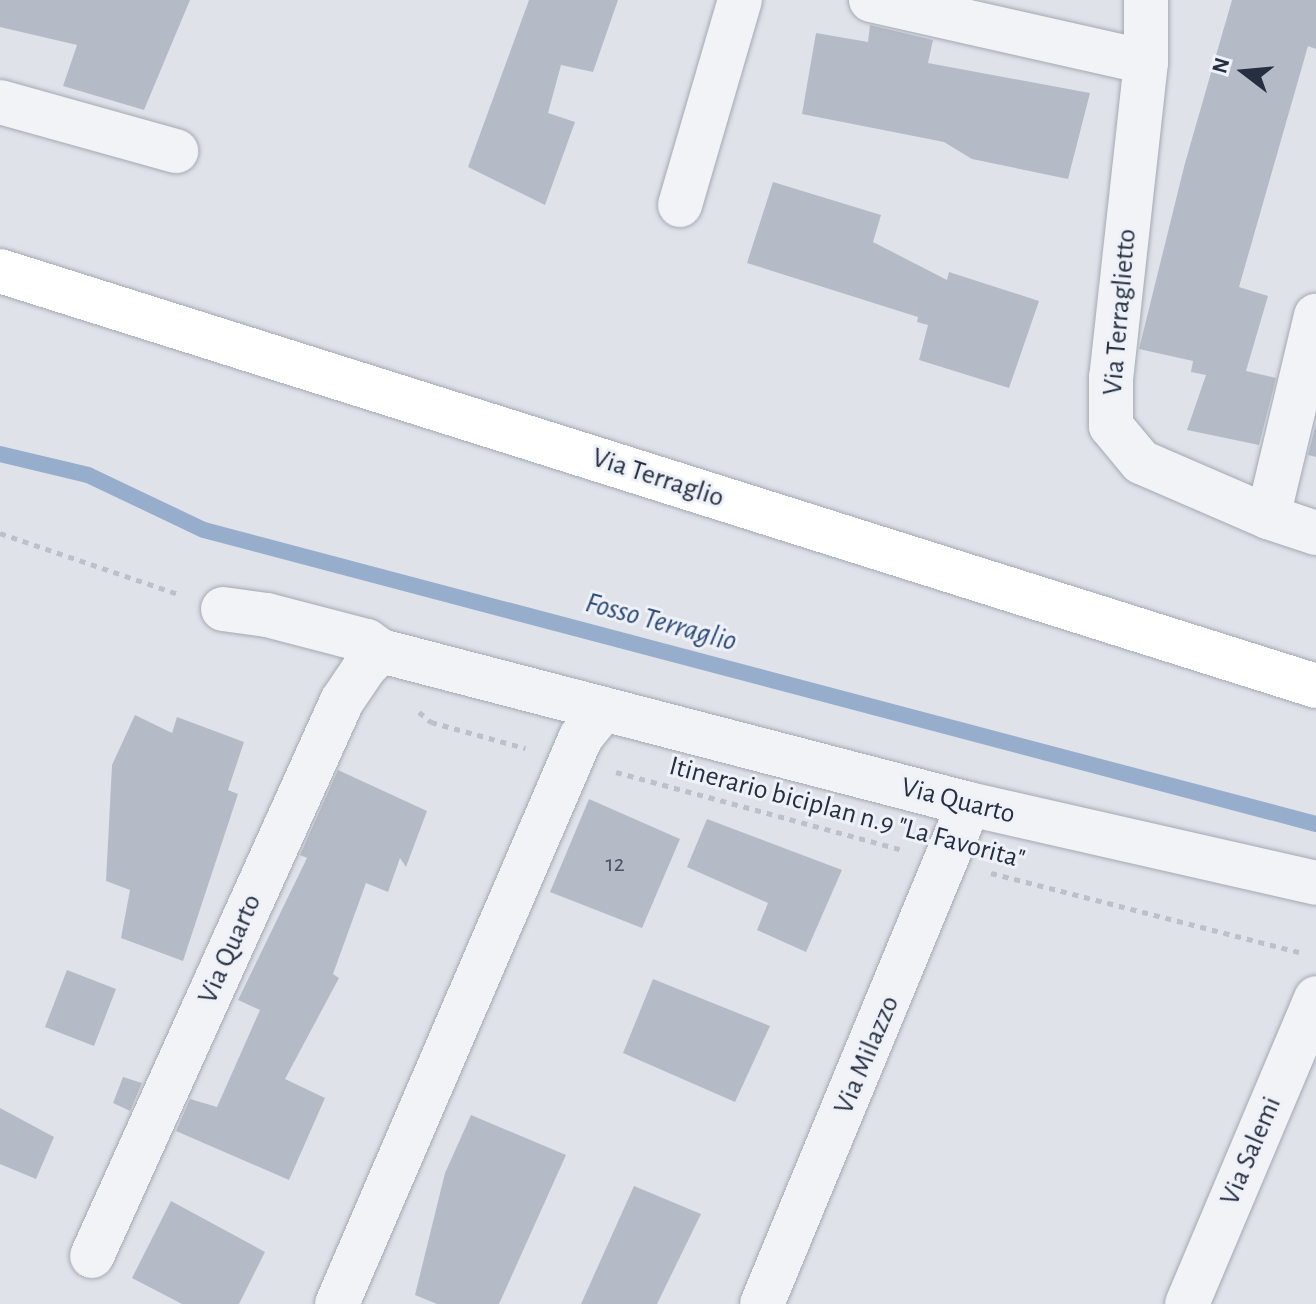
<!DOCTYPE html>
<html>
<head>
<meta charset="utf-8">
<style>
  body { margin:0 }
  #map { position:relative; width:1316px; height:1304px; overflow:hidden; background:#dfe2e9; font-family:"Alegreya Sans",sans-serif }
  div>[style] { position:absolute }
  .stream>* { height:16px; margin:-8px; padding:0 8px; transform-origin:8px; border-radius:8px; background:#96adcc }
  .building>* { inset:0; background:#b5bbc6 }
  .path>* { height:5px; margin-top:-2.5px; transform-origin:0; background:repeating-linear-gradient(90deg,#bdc0c8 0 6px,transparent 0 12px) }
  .roads { filter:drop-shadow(0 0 2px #a4a9b3) drop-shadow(0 0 2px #a4a9b3) }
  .street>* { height:44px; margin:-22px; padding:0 22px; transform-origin:22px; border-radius:22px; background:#f2f3f7 }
  .primary>* { height:44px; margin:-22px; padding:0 22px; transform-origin:22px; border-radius:22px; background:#fff }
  span { translate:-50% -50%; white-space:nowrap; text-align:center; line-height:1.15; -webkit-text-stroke:6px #eef1f7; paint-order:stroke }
  .number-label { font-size:24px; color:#4a5262 }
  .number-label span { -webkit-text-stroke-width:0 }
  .street-label { font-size:28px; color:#262f41 }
  .water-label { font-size:30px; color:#2d4b79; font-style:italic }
  .north { position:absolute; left:1204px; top:32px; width:80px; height:80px; -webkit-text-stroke:6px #eef1f7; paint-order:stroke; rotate:286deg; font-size:22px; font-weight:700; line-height:32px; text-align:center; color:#262f41 }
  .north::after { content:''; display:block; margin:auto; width:28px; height:36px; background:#262f41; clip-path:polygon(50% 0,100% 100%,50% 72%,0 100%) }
</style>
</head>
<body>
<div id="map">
  <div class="stream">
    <i style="left:0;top:454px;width:90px;rotate:13.4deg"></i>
    <i style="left:88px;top:475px;width:128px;rotate:25.4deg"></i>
    <i style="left:204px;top:530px;width:1150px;rotate:14.81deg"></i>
  </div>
  <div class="building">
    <i style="clip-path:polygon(0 0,190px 0,144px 110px,63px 86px,77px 45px,0 27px)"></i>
    <i style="clip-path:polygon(529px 0,618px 0,593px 72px,561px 65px,548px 113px,575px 122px,545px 205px,468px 167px)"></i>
    <i style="clip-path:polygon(1232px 0,1316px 0,1316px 49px,1308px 46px,1239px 287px,1268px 296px,1246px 371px,1276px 378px,1259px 445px,1187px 430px,1206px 375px,1191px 372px,1193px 361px,1139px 349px,1185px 163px)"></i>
    <i style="clip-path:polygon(870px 25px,933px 40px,928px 63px,1090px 93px,1068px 179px,972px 159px,944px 142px,802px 114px,816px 33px,868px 42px)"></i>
    <i style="clip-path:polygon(773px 182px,881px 215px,873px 242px,947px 280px,949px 272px,1039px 301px,1009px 388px,919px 360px,928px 325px,917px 322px,918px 317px,747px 263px)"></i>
    <i style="clip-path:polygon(1316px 424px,1316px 457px,1308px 455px)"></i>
    <i style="clip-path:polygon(135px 715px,172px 733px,177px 717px,244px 742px,228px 790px,238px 794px,183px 961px,121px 938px,130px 890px,106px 881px,112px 765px)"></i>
    <i style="clip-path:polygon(338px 770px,427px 811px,406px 867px,400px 858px,388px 892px,366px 883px,333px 974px,339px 978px,285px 1079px,325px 1098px,289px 1180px,176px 1131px,190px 1099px,217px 1107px,260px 1010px,238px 1000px,307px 858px,300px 855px)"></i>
    <i style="clip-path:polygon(589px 799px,680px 839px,642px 928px,550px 892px)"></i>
    <i style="clip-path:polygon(707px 819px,842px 870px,806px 952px,757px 930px,768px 903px,687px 867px)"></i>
    <i style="clip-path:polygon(67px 970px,116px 989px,94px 1046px,45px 1027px)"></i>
    <i style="clip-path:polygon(653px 979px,770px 1026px,735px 1102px,623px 1053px)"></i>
    <i style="clip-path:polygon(123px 1077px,142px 1083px,130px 1111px,113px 1103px)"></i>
    <i style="clip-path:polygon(0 1108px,54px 1137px,36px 1179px,0 1164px)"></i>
    <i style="clip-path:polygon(471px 1115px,566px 1155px,499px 1304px,437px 1304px,415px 1295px,445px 1173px)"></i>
    <i style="clip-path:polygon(634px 1186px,701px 1214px,657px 1304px,581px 1304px)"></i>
    <i style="clip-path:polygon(171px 1201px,265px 1252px,239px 1304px,182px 1304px,132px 1278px)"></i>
  </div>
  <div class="path">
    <i style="left:0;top:533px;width:191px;rotate:18.9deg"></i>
    <i style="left:419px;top:712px;width:16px;rotate:40deg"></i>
    <i style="left:431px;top:722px;width:98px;rotate:15.5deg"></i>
    <i style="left:616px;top:772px;width:294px;rotate:15.2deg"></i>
    <i style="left:991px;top:873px;width:318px;rotate:14.4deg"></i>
  </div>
  <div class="roads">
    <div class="street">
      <i style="left:871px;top:0;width:282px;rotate:12.7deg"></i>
      <i style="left:1146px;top:0;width:62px;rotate:90deg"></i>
      <i style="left:1146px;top:62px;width:317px;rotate:96.3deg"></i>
      <i style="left:1111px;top:377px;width:49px;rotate:90deg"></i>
      <i style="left:1111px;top:426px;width:47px;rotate:50.2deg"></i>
      <i style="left:1141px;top:462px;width:138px;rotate:23.4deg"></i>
      <i style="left:1268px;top:517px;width:51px;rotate:18.4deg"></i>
      <i style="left:0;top:102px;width:183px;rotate:15.6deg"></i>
      <i style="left:680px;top:205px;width:214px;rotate:-73.7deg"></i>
      <i style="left:1268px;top:517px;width:207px;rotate:-76.6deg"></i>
      <i style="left:223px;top:609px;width:44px;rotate:7.8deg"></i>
      <i style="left:267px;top:615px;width:103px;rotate:14.6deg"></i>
      <i style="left:367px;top:641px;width:17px;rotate:36deg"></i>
      <i style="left:381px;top:651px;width:608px;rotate:14.59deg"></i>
      <i style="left:969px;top:804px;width:356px;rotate:12.8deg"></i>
      <i style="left:92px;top:1256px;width:609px;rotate:-65.75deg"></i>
      <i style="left:342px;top:701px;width:40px;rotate:-56deg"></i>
      <i style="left:364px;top:668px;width:24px;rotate:-45deg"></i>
      <i style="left:337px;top:1304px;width:617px;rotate:-66.72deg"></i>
      <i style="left:581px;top:737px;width:35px;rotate:-51deg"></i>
      <i style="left:762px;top:1304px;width:541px;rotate:-67.51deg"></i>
      <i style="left:1187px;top:1304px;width:332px;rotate:-67.1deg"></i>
    </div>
    <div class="primary">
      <i style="left:0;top:271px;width:1380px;rotate:17.5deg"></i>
    </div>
  </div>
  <div class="number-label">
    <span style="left:615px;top:865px">12</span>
  </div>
  <div class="street-label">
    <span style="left:1120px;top:312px;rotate:-85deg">Via Terraglietto</span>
    <span style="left:658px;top:478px;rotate:18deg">Via Terraglio</span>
    <span style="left:958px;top:801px;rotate:14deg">Via Quarto</span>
    <span style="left:847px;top:813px;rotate:15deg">Itinerario biciplan n.9 "La Favorita"</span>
    <span style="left:230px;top:949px;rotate:-66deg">Via Quarto</span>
    <span style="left:867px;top:1055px;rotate:-67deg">Via Milazzo</span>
    <span style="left:1251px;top:1151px;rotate:-67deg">Via Salemi</span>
  </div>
  <div class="water-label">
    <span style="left:661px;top:622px;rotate:15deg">Fosso Terraglio</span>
  </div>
  <div class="north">N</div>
</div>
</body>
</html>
